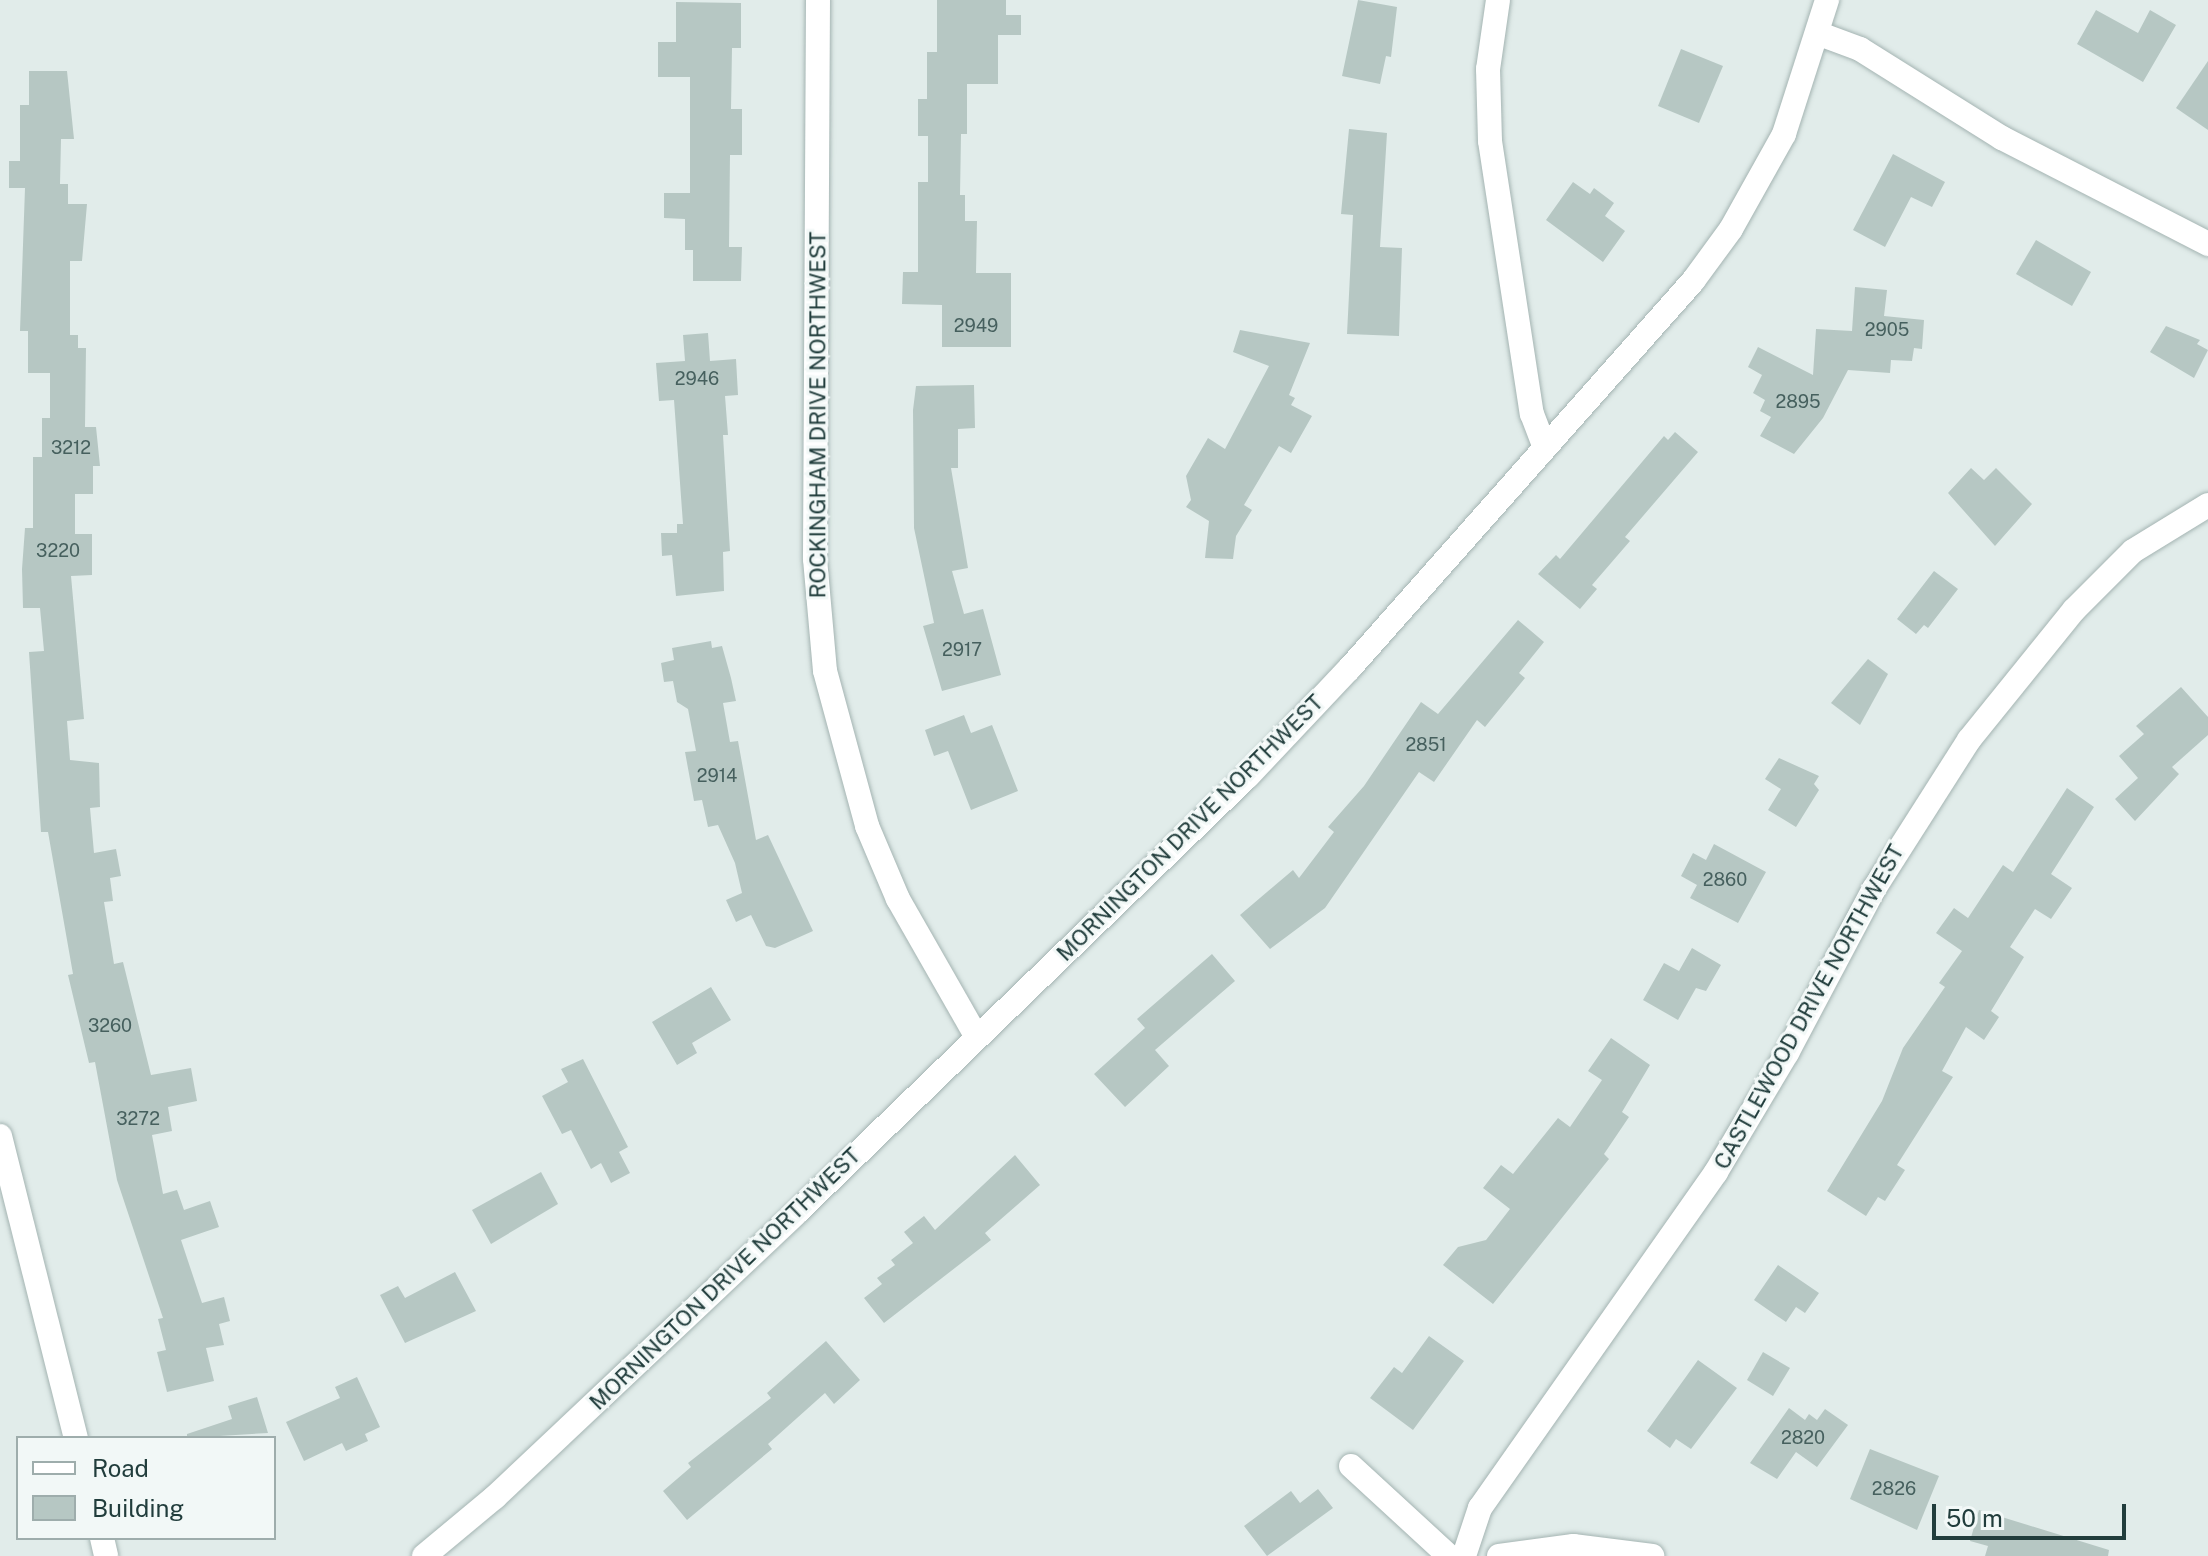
<!DOCTYPE html>
<html>
<head>
<meta charset="utf-8">
<style>
  body { margin:0 }
  #map { position:relative; width:2208px; height:1556px; overflow:hidden; background:#e1ecea; font-family:"Public Sans",sans-serif }
  div>[style] { position:absolute }
  .building>* { inset:0; background:#b6c7c3 }
  .roads { filter:drop-shadow(0 0 2px #a4b4b2) drop-shadow(0 0 2px #a4b4b2) }
  .minor>* { height:24px; margin:-12px; padding:0 12px; transform-origin:12px; border-radius:12px; background:#fff }
  span { translate:-50% -50%; white-space:nowrap; text-align:center; line-height:1.15; -webkit-text-stroke:6px #f2f8f7; paint-order:stroke }
  .number-label { font-size:18px; color:#46605e }
  .number-label span { -webkit-text-stroke-width:0 }
  .street-label { font-size:22px; color:#213d3c }
  .legend { position:absolute; left:16px; top:1436px; width:260px; height:104px; box-sizing:border-box; background:#f2f8f7; border:2px solid #9eadac; margin:0; padding:10px 14px; list-style:none; font-size:24px; color:#213d3c }
  .legend li { display:flex; align-items:center; gap:16px; height:40px }
  .legend b { width:40px; border:2px solid #9eadac }
  .scale { position:absolute; left:1932px; top:1504px; width:194px; height:36px; box-sizing:border-box; border:4px solid #213d3c; border-top:0; padding-left:10px; font-size:24px; line-height:28px; white-space:nowrap; color:#213d3c; -webkit-text-stroke:6px #f2f8f7; paint-order:stroke }
</style>
</head>
<body>
<div id="map">
  <div class="building">
    <i style="clip-path:polygon(937px 0,1006px 0,1006px 15px,1021px 15px,1021px 35px,998px 35px,998px 84px,967px 84px,967px 134px,961px 134px,960px 195px,965px 195px,965px 221px,977px 221px,976px 273px,1011px 273px,1011px 347px,942px 347px,942px 305px,902px 304px,903px 272px,918px 272px,918px 182px,928px 182px,928px 136px,918px 136px,918px 99px,927px 99px,927px 52px,937px 52px)"></i>
    <i style="clip-path:polygon(1358px 0,1397px 7px,1391px 57px,1386px 56px,1380px 84px,1342px 76px)"></i>
    <i style="clip-path:polygon(676px 2px,741px 3px,741px 48px,732px 48px,731px 109px,742px 109px,742px 155px,730px 155px,729px 247px,742px 247px,741px 281px,693px 281px,693px 250px,685px 250px,685px 219px,664px 218px,664px 193px,690px 193px,690px 77px,658px 77px,658px 42px,676px 42px)"></i>
    <i style="clip-path:polygon(2096px 10px,2138px 33px,2150px 10px,2176px 25px,2143px 82px,2077px 44px)"></i>
    <i style="clip-path:polygon(1681px 49px,1723px 66px,1699px 123px,1658px 106px)"></i>
    <i style="clip-path:polygon(2208px 61px,2208px 130px,2176px 108px)"></i>
    <i style="clip-path:polygon(29px 71px,67px 71px,74px 139px,61px 139px,60px 184px,68px 184px,68px 204px,87px 204px,82px 261px,70px 261px,70px 335px,78px 335px,78px 348px,86px 348px,85px 427px,96px 427px,100px 466px,93px 466px,93px 494px,75px 494px,75px 534px,92px 534px,92px 575px,71px 576px,84px 719px,67px 721px,70px 760px,99px 763px,100px 807px,90px 808px,94px 853px,116px 849px,121px 876px,110px 878px,113px 901px,104px 902px,114px 964px,123px 962px,151px 1075px,191px 1068px,197px 1101px,168px 1107px,172px 1131px,152px 1135px,163px 1194px,177px 1190px,184px 1210px,210px 1201px,219px 1227px,181px 1240px,202px 1303px,224px 1297px,230px 1321px,219px 1324px,224px 1345px,206px 1348px,214px 1381px,167px 1392px,157px 1352px,166px 1350px,158px 1319px,163px 1318px,117px 1180px,95px 1062px,89px 1063px,68px 975px,73px 974px,48px 832px,41px 832px,29px 652px,44px 651px,40px 608px,23px 608px,22px 569px,25px 528px,33px 528px,33px 457px,42px 457px,42px 418px,50px 418px,50px 373px,28px 373px,28px 331px,20px 331px,25px 188px,9px 188px,9px 161px,20px 161px,20px 105px,29px 105px)"></i>
    <i style="clip-path:polygon(1349px 129px,1387px 133px,1380px 247px,1402px 248px,1399px 336px,1347px 334px,1353px 215px,1341px 214px)"></i>
    <i style="clip-path:polygon(1893px 154px,1945px 182px,1932px 207px,1911px 197px,1885px 247px,1853px 230px)"></i>
    <i style="clip-path:polygon(1573px 182px,1590px 194px,1594px 188px,1614px 203px,1605px 216px,1625px 231px,1603px 262px,1546px 220px)"></i>
    <i style="clip-path:polygon(2036px 240px,2091px 272px,2072px 306px,2016px 274px)"></i>
    <i style="clip-path:polygon(1855px 287px,1887px 290px,1884px 316px,1924px 320px,1922px 349px,1914px 348px,1912px 361px,1891px 360px,1890px 373px,1848px 370px,1823px 418px,1794px 454px,1760px 436px,1771px 417px,1760px 411px,1765px 400px,1753px 393px,1762px 375px,1748px 367px,1758px 347px,1813px 375px,1816px 329px,1852px 331px)"></i>
    <i style="clip-path:polygon(2166px 326px,2200px 340px,2197px 344px,2208px 350px,2194px 378px,2150px 352px)"></i>
    <i style="clip-path:polygon(1240px 330px,1310px 343px,1289px 395px,1295px 398px,1291px 405px,1312px 416px,1291px 453px,1279px 446px,1244px 505px,1252px 510px,1236px 536px,1233px 559px,1205px 558px,1209px 521px,1186px 507px,1191px 500px,1186px 476px,1208px 438px,1225px 449px,1269px 366px,1233px 352px)"></i>
    <i style="clip-path:polygon(708px 333px,710px 361px,736px 359px,738px 395px,725px 396px,728px 435px,723px 435px,730px 551px,723px 552px,724px 591px,676px 596px,672px 555px,662px 556px,661px 533px,677px 533px,677px 524px,683px 524px,674px 400px,659px 401px,656px 363px,685px 361px,683px 335px)"></i>
    <i style="clip-path:polygon(974px 385px,975px 428px,958px 429px,958px 468px,951px 468px,968px 568px,952px 571px,964px 614px,983px 609px,1001px 675px,942px 691px,923px 626px,934px 623px,914px 528px,913px 410px,916px 386px)"></i>
    <i style="clip-path:polygon(1675px 432px,1698px 452px,1625px 537px,1630px 541px,1592px 585px,1597px 589px,1580px 609px,1538px 574px,1556px 555px,1560px 559px,1664px 436px,1668px 440px)"></i>
    <i style="clip-path:polygon(1971px 468px,1984px 480px,1996px 468px,2032px 504px,1995px 546px,1948px 493px)"></i>
    <i style="clip-path:polygon(1934px 571px,1958px 589px,1928px 628px,1924px 625px,1916px 634px,1897px 619px)"></i>
    <i style="clip-path:polygon(1518px 620px,1544px 642px,1519px 673px,1525px 678px,1485px 727px,1477px 720px,1434px 782px,1419px 772px,1325px 908px,1270px 949px,1240px 915px,1293px 870px,1299px 878px,1334px 832px,1328px 827px,1364px 786px,1421px 702px,1438px 714px)"></i>
    <i style="clip-path:polygon(711px 641px,712px 648px,722px 646px,731px 678px,736px 701px,723px 703px,730px 742px,738px 741px,756px 840px,768px 835px,813px 931px,775px 948px,766px 946px,751px 915px,736px 922px,726px 900px,742px 893px,735px 863px,718px 825px,708px 827px,702px 800px,694px 801px,685px 752px,696px 751px,688px 709px,677px 702px,673px 681px,664px 682px,661px 663px,674px 660px,672px 648px)"></i>
    <i style="clip-path:polygon(1868px 659px,1888px 674px,1860px 725px,1831px 703px)"></i>
    <i style="clip-path:polygon(2181px 687px,2208px 717px,2208px 735px,2172px 767px,2179px 774px,2135px 821px,2115px 799px,2138px 778px,2119px 756px,2144px 734px,2136px 726px)"></i>
    <i style="clip-path:polygon(964px 715px,971px 733px,992px 725px,1018px 791px,971px 810px,948px 751px,934px 756px,925px 730px)"></i>
    <i style="clip-path:polygon(1779px 758px,1819px 776px,1814px 784px,1819px 790px,1796px 827px,1768px 810px,1781px 789px,1765px 779px)"></i>
    <i style="clip-path:polygon(2067px 788px,2094px 807px,2051px 874px,2072px 888px,2051px 919px,2035px 909px,2010px 947px,2024px 957px,1991px 1011px,1999px 1017px,1984px 1040px,1966px 1027px,1942px 1071px,1953px 1077px,1897px 1165px,1905px 1170px,1885px 1201px,1878px 1197px,1866px 1216px,1827px 1191px,1882px 1101px,1903px 1048px,1945px 987px,1939px 983px,1962px 951px,1936px 933px,1954px 908px,1968px 918px,2003px 865px,2013px 872px)"></i>
    <i style="clip-path:polygon(1714px 844px,1766px 872px,1738px 923px,1690px 898px,1697px 885px,1681px 876px,1693px 853px,1706px 860px)"></i>
    <i style="clip-path:polygon(1692px 948px,1721px 965px,1706px 991px,1696px 988px,1678px 1020px,1643px 1000px,1664px 963px,1679px 971px)"></i>
    <i style="clip-path:polygon(1212px 954px,1235px 981px,1155px 1050px,1169px 1066px,1125px 1107px,1094px 1074px,1145px 1028px,1137px 1019px)"></i>
    <i style="clip-path:polygon(711px 987px,731px 1020px,692px 1043px,697px 1053px,677px 1065px,652px 1022px)"></i>
    <i style="clip-path:polygon(1611px 1038px,1650px 1065px,1622px 1112px,1629px 1117px,1604px 1154px,1609px 1159px,1493px 1304px,1443px 1265px,1458px 1247px,1486px 1240px,1510px 1209px,1483px 1188px,1501px 1165px,1513px 1174px,1558px 1118px,1570px 1127px,1602px 1080px,1588px 1071px)"></i>
    <i style="clip-path:polygon(583px 1059px,628px 1147px,619px 1152px,630px 1173px,611px 1183px,601px 1163px,591px 1169px,571px 1130px,562px 1134px,542px 1096px,568px 1082px,561px 1069px)"></i>
    <i style="clip-path:polygon(1015px 1155px,1040px 1185px,985px 1233px,991px 1240px,884px 1323px,864px 1298px,882px 1284px,877px 1278px,895px 1265px,891px 1260px,913px 1243px,904px 1232px,924px 1216px,935px 1230px)"></i>
    <i style="clip-path:polygon(541px 1172px,558px 1204px,491px 1244px,472px 1210px)"></i>
    <i style="clip-path:polygon(1778px 1265px,1819px 1293px,1805px 1313px,1796px 1307px,1786px 1322px,1754px 1300px)"></i>
    <i style="clip-path:polygon(455px 1272px,476px 1311px,405px 1343px,380px 1295px,398px 1286px,405px 1298px)"></i>
    <i style="clip-path:polygon(1429px 1336px,1464px 1361px,1413px 1430px,1370px 1398px,1394px 1367px,1402px 1373px)"></i>
    <i style="clip-path:polygon(826px 1341px,860px 1380px,834px 1404px,825px 1393px,768px 1444px,772px 1449px,687px 1520px,663px 1491px,691px 1467px,688px 1463px,771px 1398px,767px 1393px)"></i>
    <i style="clip-path:polygon(1763px 1352px,1790px 1368px,1773px 1396px,1747px 1380px)"></i>
    <i style="clip-path:polygon(1698px 1360px,1737px 1388px,1691px 1449px,1676px 1439px,1670px 1448px,1647px 1431px)"></i>
    <i style="clip-path:polygon(357px 1377px,380px 1427px,365px 1434px,368px 1441px,346px 1451px,342px 1443px,304px 1461px,286px 1422px,340px 1398px,335px 1387px)"></i>
    <i style="clip-path:polygon(257px 1397px,268px 1433px,187px 1438px,187px 1434px,232px 1419px,228px 1406px)"></i>
    <i style="clip-path:polygon(1789px 1408px,1805px 1420px,1809px 1414px,1817px 1420px,1825px 1409px,1848px 1425px,1817px 1467px,1796px 1452px,1777px 1479px,1750px 1463px)"></i>
    <i style="clip-path:polygon(1870px 1449px,1939px 1476px,1917px 1530px,1850px 1499px)"></i>
    <i style="clip-path:polygon(1318px 1489px,1333px 1508px,1267px 1556px,1244px 1526px,1291px 1491px,1300px 1503px)"></i>
    <i style="clip-path:polygon(1979px 1510px,2109px 1550px,2108px 1556px,1985px 1556px,1988px 1546px,1970px 1541px)"></i>
  </div>
  <div class="roads">
    <div class="minor">
      <i style="left:818px;top:0;width:559px;rotate:90.31deg"></i>
      <i style="left:815px;top:559px;width:112px;rotate:84.9deg"></i>
      <i style="left:825px;top:671px;width:161px;rotate:74.8deg"></i>
      <i style="left:867px;top:826px;width:79px;rotate:67deg"></i>
      <i style="left:898px;top:899px;width:158px;rotate:60.3deg"></i>
      <i style="left:1498px;top:0;width:70px;rotate:98.2deg"></i>
      <i style="left:1488px;top:69px;width:72px;rotate:88.4deg"></i>
      <i style="left:1490px;top:141px;width:276px;rotate:81.3deg"></i>
      <i style="left:1532px;top:414px;width:36px;rotate:69deg"></i>
      <i style="left:1817px;top:33px;width:46px;rotate:20.4deg"></i>
      <i style="left:1860px;top:49px;width:168px;rotate:32.1deg"></i>
      <i style="left:2002px;top:138px;width:232px;rotate:27.2deg"></i>
      <i style="left:0;top:1136px;width:311px;rotate:75.9deg"></i>
      <i style="left:1351px;top:1466px;width:133px;rotate:42.6deg"></i>
      <i style="left:102px;top:1538px;width:18px;rotate:77deg"></i>
      <i style="left:424px;top:1556px;width:92px;rotate:-39.7deg"></i>
      <i style="left:495px;top:1497px;width:412px;rotate:-43.3deg"></i>
      <i style="left:795px;top:1214px;width:630px;rotate:-44.04deg"></i>
      <i style="left:1248px;top:776px;width:147px;rotate:-46.7deg"></i>
      <i style="left:1349px;top:669px;width:519px;rotate:-48.44deg"></i>
      <i style="left:1693px;top:281px;width:64px;rotate:-53.8deg"></i>
      <i style="left:1731px;top:229px;width:109px;rotate:-60.8deg"></i>
      <i style="left:1784px;top:134px;width:141px;rotate:-72.2deg"></i>
      <i style="left:1464px;top:1556px;width:51px;rotate:-71.6deg"></i>
      <i style="left:1480px;top:1508px;width:411px;rotate:-54.9deg"></i>
      <i style="left:1716px;top:1172px;width:139px;rotate:-59.2deg"></i>
      <i style="left:1787px;top:1053px;width:186px;rotate:-62.1deg"></i>
      <i style="left:1874px;top:889px;width:177px;rotate:-57.5deg"></i>
      <i style="left:1969px;top:740px;width:167px;rotate:-51.1deg"></i>
      <i style="left:2074px;top:610px;width:83px;rotate:-45deg"></i>
      <i style="left:2133px;top:551px;width:88px;rotate:-31.5deg"></i>
      <i style="left:1499px;top:1556px;width:75px;rotate:-7.7deg"></i>
      <i style="left:1573px;top:1546px;width:80px;rotate:7.2deg"></i>
    </div>
  </div>
  <div class="number-label">
    <span style="left:976px;top:326px">2949</span>
    <span style="left:1887px;top:330px">2905</span>
    <span style="left:697px;top:379px">2946</span>
    <span style="left:1798px;top:402px">2895</span>
    <span style="left:71px;top:448px">3212</span>
    <span style="left:58px;top:551px">3220</span>
    <span style="left:962px;top:650px">2917</span>
    <span style="left:1426px;top:745px">2851</span>
    <span style="left:717px;top:776px">2914</span>
    <span style="left:1725px;top:880px">2860</span>
    <span style="left:110px;top:1026px">3260</span>
    <span style="left:138px;top:1119px">3272</span>
    <span style="left:1803px;top:1438px">2820</span>
    <span style="left:1894px;top:1489px">2826</span>
  </div>
  <div class="street-label">
    <span style="left:818px;top:415px;rotate:-90deg">ROCKINGHAM DRIVE NORTHWEST</span>
    <span style="left:1190px;top:828px;rotate:-45deg">MORNINGTON DRIVE NORTHWEST</span>
    <span style="left:1809px;top:1007px;rotate:-61deg">CASTLEWOOD DRIVE NORTHWEST</span>
    <span style="left:725px;top:1279px;rotate:-44deg">MORNINGTON DRIVE NORTHWEST</span>
  </div>
  <ul class="legend">
  <li><b style="height:10px;background:#fff"></b>Road</li>
  <li><b style="height:22px;background:#b6c7c3"></b>Building</li>
  </ul>
  <div class="scale">50 m</div>
</div>
</body>
</html>
